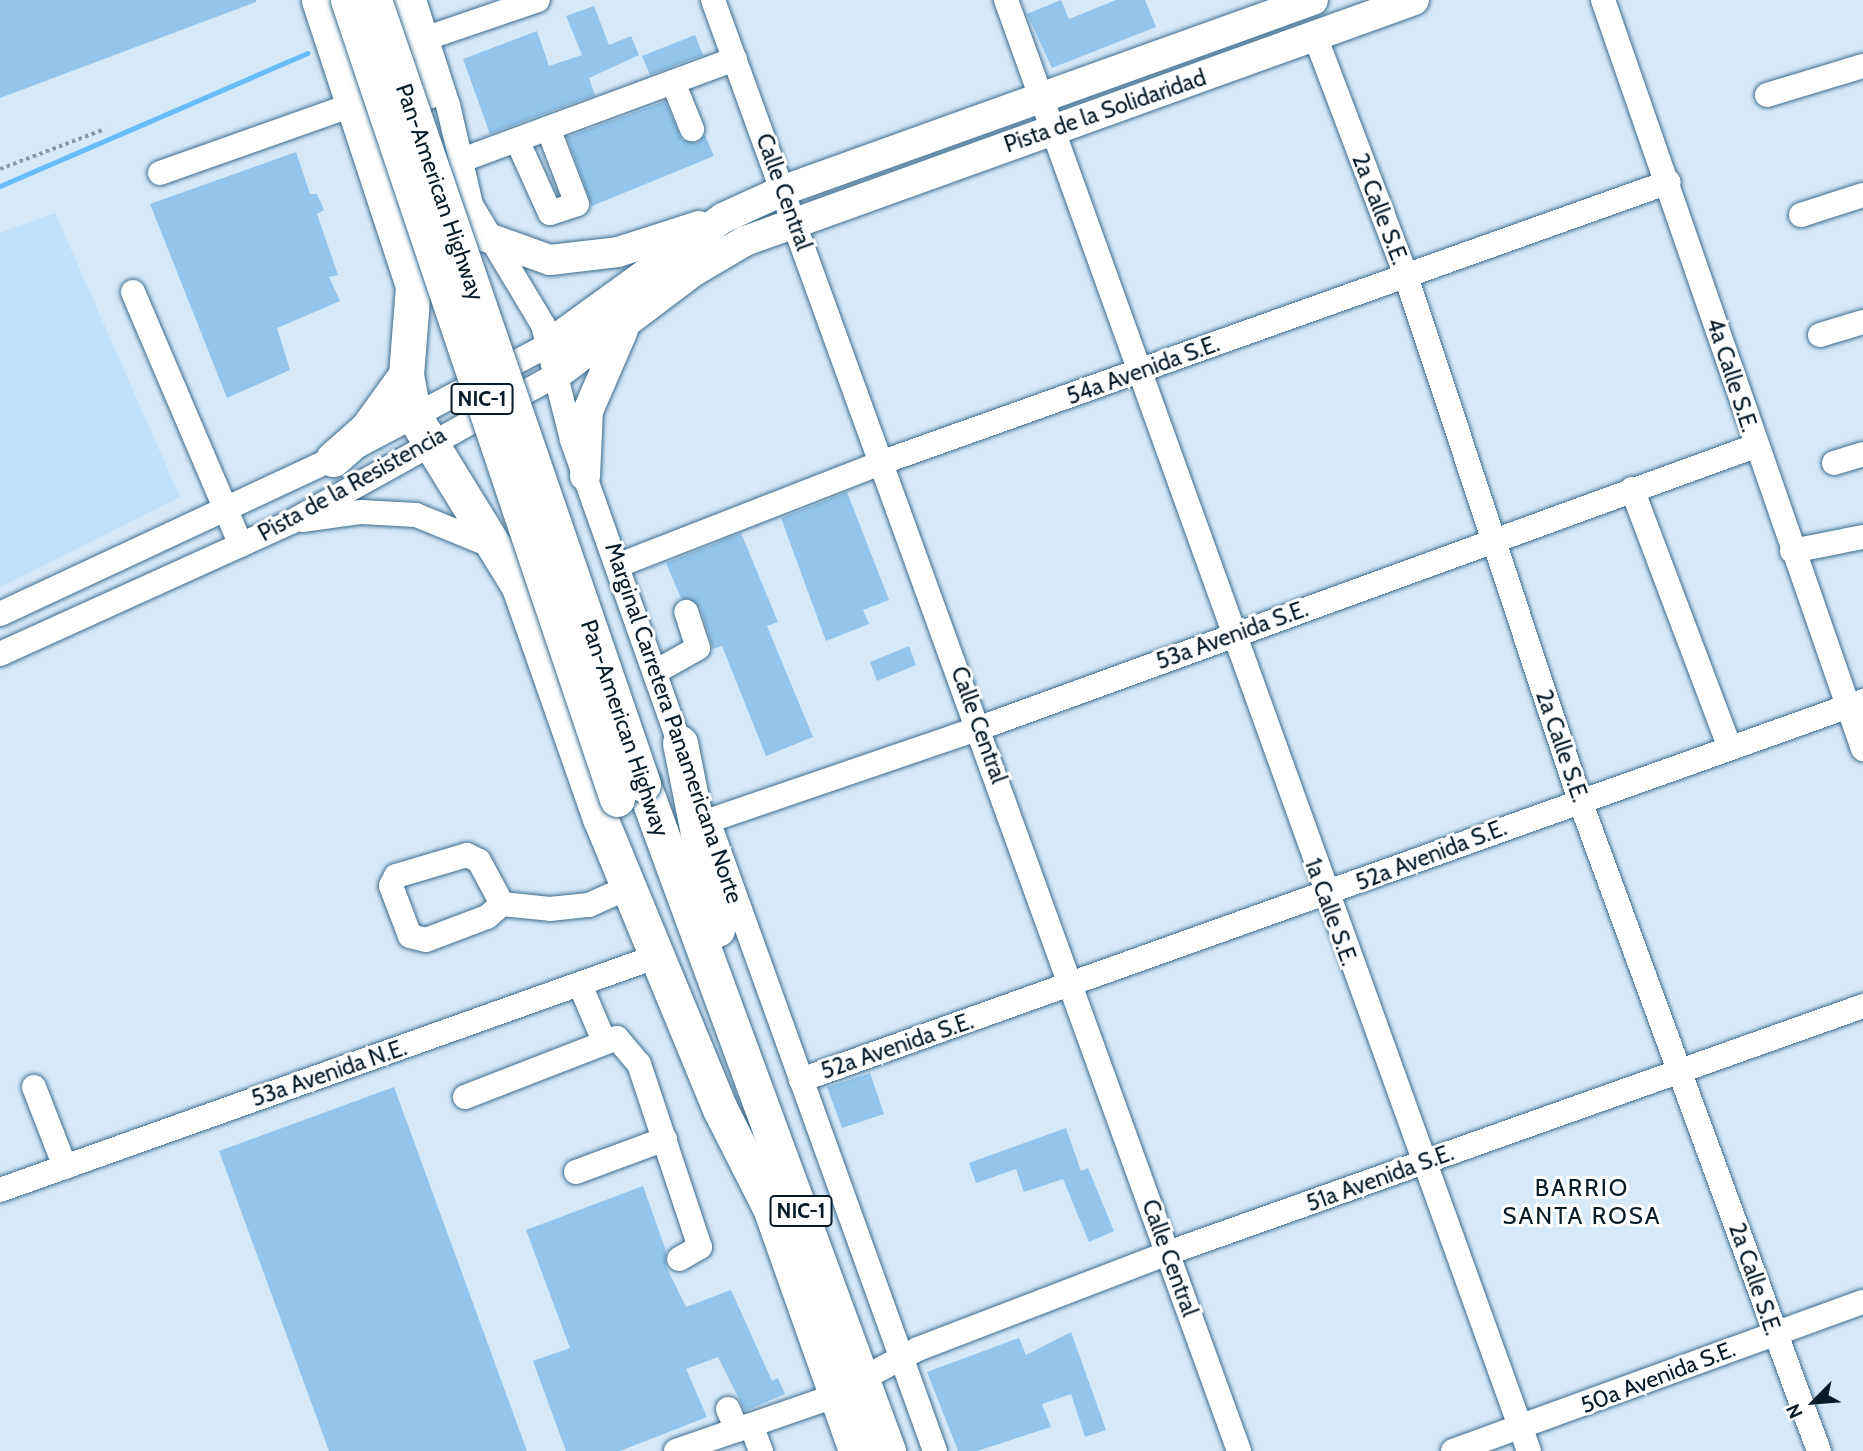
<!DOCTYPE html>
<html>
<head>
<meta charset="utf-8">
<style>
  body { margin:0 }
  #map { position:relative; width:1863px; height:1451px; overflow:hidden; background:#d5e9f9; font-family:Cabin,sans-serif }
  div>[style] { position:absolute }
  .built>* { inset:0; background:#bfe1fc }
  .stream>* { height:5px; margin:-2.5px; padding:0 2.5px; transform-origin:2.5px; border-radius:2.5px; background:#67bcf9 }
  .building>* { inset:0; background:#93c5ec }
  .path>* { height:3.5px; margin-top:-1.75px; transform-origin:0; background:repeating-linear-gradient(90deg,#8599a8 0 3.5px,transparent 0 7px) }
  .roads { filter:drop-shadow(0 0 2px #3b6b8d) drop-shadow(0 0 2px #3b6b8d) }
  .minor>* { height:24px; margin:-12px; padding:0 12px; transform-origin:12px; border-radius:12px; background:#fff }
  .major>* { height:30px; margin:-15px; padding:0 15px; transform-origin:15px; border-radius:15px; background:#fff }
  .highway>* { height:35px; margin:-17.5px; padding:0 17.5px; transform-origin:17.5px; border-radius:17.5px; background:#fff }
  .bridges { filter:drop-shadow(0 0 2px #3b6b8d) drop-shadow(0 0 2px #3b6b8d) }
  .highway-bridge>* { height:35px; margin:-17.5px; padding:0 17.5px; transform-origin:17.5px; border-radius:17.5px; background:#fff }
  span { translate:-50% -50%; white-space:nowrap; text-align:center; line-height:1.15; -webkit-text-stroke:6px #fff; paint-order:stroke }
  .shield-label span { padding:2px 5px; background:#fff; border:2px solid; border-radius:5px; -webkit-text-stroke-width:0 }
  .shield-label { font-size:21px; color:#061a28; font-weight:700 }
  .street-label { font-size:23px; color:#061a28 }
  .neighbourhood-label { font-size:24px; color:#061a28; letter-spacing:2px }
  .north { position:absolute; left:1779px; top:1367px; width:70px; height:70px; -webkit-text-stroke:5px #fff; paint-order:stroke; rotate:245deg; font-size:19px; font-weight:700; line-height:28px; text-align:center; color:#061a28 }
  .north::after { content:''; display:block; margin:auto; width:24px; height:32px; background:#061a28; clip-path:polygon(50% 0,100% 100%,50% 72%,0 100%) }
</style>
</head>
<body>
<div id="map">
  <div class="built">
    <i style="clip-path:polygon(55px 213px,180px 497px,0 587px,0 233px)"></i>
  </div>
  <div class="stream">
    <i style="left:0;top:186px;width:335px;rotate:-23.4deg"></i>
  </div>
  <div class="building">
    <i style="clip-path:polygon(0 0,256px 0,256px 2px,0 98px)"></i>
    <i style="clip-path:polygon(1061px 0,1069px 19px,1116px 0,1145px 0,1156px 27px,1052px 68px,1027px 14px)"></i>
    <i style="clip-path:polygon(594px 6px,609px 45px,631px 36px,639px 55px,589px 78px,595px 95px,490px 134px,463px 59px,537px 31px,549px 66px,582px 55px,566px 16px)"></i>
    <i style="clip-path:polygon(695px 35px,703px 55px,650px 75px,642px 56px)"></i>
    <i style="clip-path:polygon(665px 101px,682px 140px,697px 143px,705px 135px,714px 156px,592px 206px,567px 137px)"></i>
    <i style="clip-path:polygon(296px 152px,310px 194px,317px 194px,324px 210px,317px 214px,338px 275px,329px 277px,340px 301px,277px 328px,290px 370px,227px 398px,150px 204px)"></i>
    <i style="clip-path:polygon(847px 492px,889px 600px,863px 610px,869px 624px,826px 641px,781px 518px)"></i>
    <i style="clip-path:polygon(741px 533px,778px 622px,767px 626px,813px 737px,766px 756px,722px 646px,713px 649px,700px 607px,681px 598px,666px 563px)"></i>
    <i style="clip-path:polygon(909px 646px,916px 665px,877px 681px,870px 662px)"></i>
    <i style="clip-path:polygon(870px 1073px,884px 1114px,842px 1128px,827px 1087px)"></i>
    <i style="clip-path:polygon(394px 1087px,527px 1451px,329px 1451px,219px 1151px)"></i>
    <i style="clip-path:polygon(1066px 1128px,1081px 1171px,1088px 1168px,1114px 1231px,1089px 1242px,1063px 1179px,1024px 1192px,1016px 1169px,976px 1183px,969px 1163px)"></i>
    <i style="clip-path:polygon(643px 1186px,666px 1251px,666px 1266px,686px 1307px,731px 1290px,772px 1381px,778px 1378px,785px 1394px,745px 1411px,718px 1357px,686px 1369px,707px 1417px,620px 1451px,566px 1451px,533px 1361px,570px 1348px,526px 1230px)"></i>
    <i style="clip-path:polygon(1071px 1332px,1106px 1430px,1085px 1437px,1071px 1394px,1042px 1404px,1051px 1427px,977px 1451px,958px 1451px,927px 1372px,1019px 1338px,1026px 1355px)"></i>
  </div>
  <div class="path">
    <i style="left:0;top:169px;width:112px;rotate:-20.9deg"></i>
  </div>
  <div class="roads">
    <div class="minor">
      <i style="left:394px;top:0;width:103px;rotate:70.2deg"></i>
      <i style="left:414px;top:0;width:110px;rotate:72.1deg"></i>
      <i style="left:448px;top:105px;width:103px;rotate:77deg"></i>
      <i style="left:471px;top:205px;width:140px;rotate:59deg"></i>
      <i style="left:543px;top:325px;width:119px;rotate:75.8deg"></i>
      <i style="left:572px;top:440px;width:335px;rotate:70.5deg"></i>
      <i style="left:713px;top:0;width:1543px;rotate:70.07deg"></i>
      <i style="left:1006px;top:0;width:1542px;rotate:70.18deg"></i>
      <i style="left:1603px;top:0;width:793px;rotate:70.86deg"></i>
      <i style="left:1315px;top:36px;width:254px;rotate:69.2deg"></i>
      <i style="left:1405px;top:273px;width:553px;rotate:71.66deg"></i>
      <i style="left:1579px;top:798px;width:696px;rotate:69.82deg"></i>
      <i style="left:427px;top:38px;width:117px;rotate:-18.9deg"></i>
      <i style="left:673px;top:82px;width:51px;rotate:68deg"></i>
      <i style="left:1767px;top:95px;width:100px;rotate:-16.8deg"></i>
      <i style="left:517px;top:140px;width:80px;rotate:65.7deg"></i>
      <i style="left:550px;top:213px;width:28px;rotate:-18deg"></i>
      <i style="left:577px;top:204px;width:81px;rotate:-110.9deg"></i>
      <i style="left:462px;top:160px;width:291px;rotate:-20.3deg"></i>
      <i style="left:160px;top:173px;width:207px;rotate:-19.5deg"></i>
      <i style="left:1801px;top:215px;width:65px;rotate:-17.9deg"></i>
      <i style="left:133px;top:292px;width:275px;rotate:66.9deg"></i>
      <i style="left:1820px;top:335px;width:45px;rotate:-16.8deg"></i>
      <i style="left:1834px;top:463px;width:30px;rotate:-17deg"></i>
      <i style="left:1632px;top:489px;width:275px;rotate:69.3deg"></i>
      <i style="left:302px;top:520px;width:60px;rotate:-7.7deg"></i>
      <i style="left:361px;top:512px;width:55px;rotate:3.1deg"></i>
      <i style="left:416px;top:515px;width:80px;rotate:22.1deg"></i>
      <i style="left:1792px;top:551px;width:72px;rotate:-11.2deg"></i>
      <i style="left:619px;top:565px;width:283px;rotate:-21.3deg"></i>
      <i style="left:883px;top:462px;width:834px;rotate:-19.61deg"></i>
      <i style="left:0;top:614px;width:367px;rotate:-25deg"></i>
      <i style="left:333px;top:459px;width:243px;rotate:-27.9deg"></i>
      <i style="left:0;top:654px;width:320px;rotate:-24.4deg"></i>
      <i style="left:291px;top:522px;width:303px;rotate:-29deg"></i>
      <i style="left:657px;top:671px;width:47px;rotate:-29.3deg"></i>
      <i style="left:698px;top:648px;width:38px;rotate:-108deg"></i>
      <i style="left:708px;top:821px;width:287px;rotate:-18.9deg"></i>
      <i style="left:980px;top:728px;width:825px;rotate:-19.99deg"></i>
      <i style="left:710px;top:826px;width:664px;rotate:70.2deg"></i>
      <i style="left:502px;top:904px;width:49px;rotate:-118.1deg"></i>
      <i style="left:479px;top:861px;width:13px;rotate:-153deg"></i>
      <i style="left:467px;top:855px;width:74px;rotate:163.5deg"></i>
      <i style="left:396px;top:876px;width:11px;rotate:117deg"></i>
      <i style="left:391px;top:886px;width:53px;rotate:69.2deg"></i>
      <i style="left:410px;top:936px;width:16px;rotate:14deg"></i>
      <i style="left:426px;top:940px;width:65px;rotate:-20.7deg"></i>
      <i style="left:487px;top:917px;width:20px;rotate:-41deg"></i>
      <i style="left:502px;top:904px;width:48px;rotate:5.9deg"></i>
      <i style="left:550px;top:909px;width:39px;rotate:-6deg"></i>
      <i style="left:589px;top:905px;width:44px;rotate:-24.2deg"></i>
      <i style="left:581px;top:987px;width:59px;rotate:66.9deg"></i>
      <i style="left:801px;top:1080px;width:1128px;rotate:-19.64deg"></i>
      <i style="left:34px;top:1087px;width:86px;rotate:68.8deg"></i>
      <i style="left:465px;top:1097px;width:163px;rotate:-21.2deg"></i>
      <i style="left:617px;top:1038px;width:34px;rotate:50deg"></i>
      <i style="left:639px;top:1064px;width:193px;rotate:71.6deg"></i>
      <i style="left:700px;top:1247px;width:24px;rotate:150deg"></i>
      <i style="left:576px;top:1172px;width:95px;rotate:-20.3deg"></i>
      <i style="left:0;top:1190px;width:698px;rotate:-19.58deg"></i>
      <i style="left:728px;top:1409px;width:23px;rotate:67deg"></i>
      <i style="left:751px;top:1425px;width:28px;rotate:69deg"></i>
      <i style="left:676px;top:1451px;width:156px;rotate:-19.1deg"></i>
      <i style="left:823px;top:1400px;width:108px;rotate:-28.2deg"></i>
      <i style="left:918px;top:1349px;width:268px;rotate:-21deg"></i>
      <i style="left:1168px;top:1253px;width:738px;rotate:-19.56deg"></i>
      <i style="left:1453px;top:1451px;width:436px;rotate:-20deg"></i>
    </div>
    <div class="major">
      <i style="left:486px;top:237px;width:68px;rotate:19.8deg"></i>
      <i style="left:550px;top:260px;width:68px;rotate:-6.7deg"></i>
      <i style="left:618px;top:252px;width:85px;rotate:-17.8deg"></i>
      <i style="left:548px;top:345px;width:216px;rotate:-36deg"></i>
      <i style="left:723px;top:218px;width:67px;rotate:-24.7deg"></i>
      <i style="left:784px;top:190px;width:562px;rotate:-19.76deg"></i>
      <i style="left:556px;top:375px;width:173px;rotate:-37deg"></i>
      <i style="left:694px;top:271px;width:59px;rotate:-30.5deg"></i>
      <i style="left:745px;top:241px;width:711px;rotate:-19.81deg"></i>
      <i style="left:585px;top:476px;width:65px;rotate:-87.4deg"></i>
      <i style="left:588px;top:411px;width:88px;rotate:-66.6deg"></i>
    </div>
    <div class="highway">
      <i style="left:319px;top:0;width:301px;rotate:71.8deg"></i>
      <i style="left:413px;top:286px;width:89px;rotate:94.5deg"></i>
      <i style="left:406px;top:375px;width:42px;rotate:79deg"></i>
      <i style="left:414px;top:416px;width:201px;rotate:58.4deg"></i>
      <i style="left:519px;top:587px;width:245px;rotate:70.7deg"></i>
      <i style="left:600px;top:818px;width:315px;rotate:67.6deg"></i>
      <i style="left:720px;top:1109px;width:111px;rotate:63.2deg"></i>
      <i style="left:333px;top:459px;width:45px;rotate:-41.4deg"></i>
      <i style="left:367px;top:429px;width:67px;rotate:-54.2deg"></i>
      <i style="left:680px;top:743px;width:190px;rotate:78.7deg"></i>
      <i style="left:643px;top:784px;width:711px;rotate:69.83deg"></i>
      <i style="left:762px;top:1185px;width:282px;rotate:70.5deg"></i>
    </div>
  </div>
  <div class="bridges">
    <div class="highway-bridge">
      <i style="left:348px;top:0;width:843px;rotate:71.39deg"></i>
      <i style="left:374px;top:0;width:829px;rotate:71.06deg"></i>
    </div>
  </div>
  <div class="shield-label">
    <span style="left:482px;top:399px">NIC-1</span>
    <span style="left:801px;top:1211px">NIC-1</span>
  </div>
  <div class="street-label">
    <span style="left:1105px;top:111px;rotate:-19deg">Pista de la Solidaridad</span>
    <span style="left:440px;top:192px;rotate:71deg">Pan-American Highway</span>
    <span style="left:784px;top:192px;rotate:70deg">Calle Central</span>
    <span style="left:1380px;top:209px;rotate:69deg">2a Calle S.E.</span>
    <span style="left:1143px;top:370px;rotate:-20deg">54a Avenida S.E.</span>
    <span style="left:1732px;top:375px;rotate:72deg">4a Calle S.E.</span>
    <span style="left:352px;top:484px;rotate:-29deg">Pista de la Resistencia</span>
    <span style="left:1232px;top:635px;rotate:-20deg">53a Avenida S.E.</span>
    <span style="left:674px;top:723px;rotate:71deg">Marginal Carretera Panamericana Norte</span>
    <span style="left:979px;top:725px;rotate:70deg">Calle Central</span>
    <span style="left:625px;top:728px;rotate:71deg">Pan-American Highway</span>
    <span style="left:1562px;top:746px;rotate:71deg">2a Calle S.E.</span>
    <span style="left:1431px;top:855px;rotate:-21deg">52a Avenida S.E.</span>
    <span style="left:1331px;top:912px;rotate:70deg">1a Calle S.E.</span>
    <span style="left:897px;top:1046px;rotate:-19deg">52a Avenida S.E.</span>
    <span style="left:329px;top:1073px;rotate:-19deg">53a Avenida N.E.</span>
    <span style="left:1380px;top:1178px;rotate:-20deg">51a Avenida S.E.</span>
    <span style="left:1170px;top:1258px;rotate:70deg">Calle Central</span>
    <span style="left:1755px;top:1279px;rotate:71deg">2a Calle S.E.</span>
    <span style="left:1658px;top:1377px;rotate:-21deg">50a Avenida S.E.</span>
  </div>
  <div class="neighbourhood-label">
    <span style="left:1582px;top:1202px">BARRIO<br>SANTA ROSA</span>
  </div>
  <div class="north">N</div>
</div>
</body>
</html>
